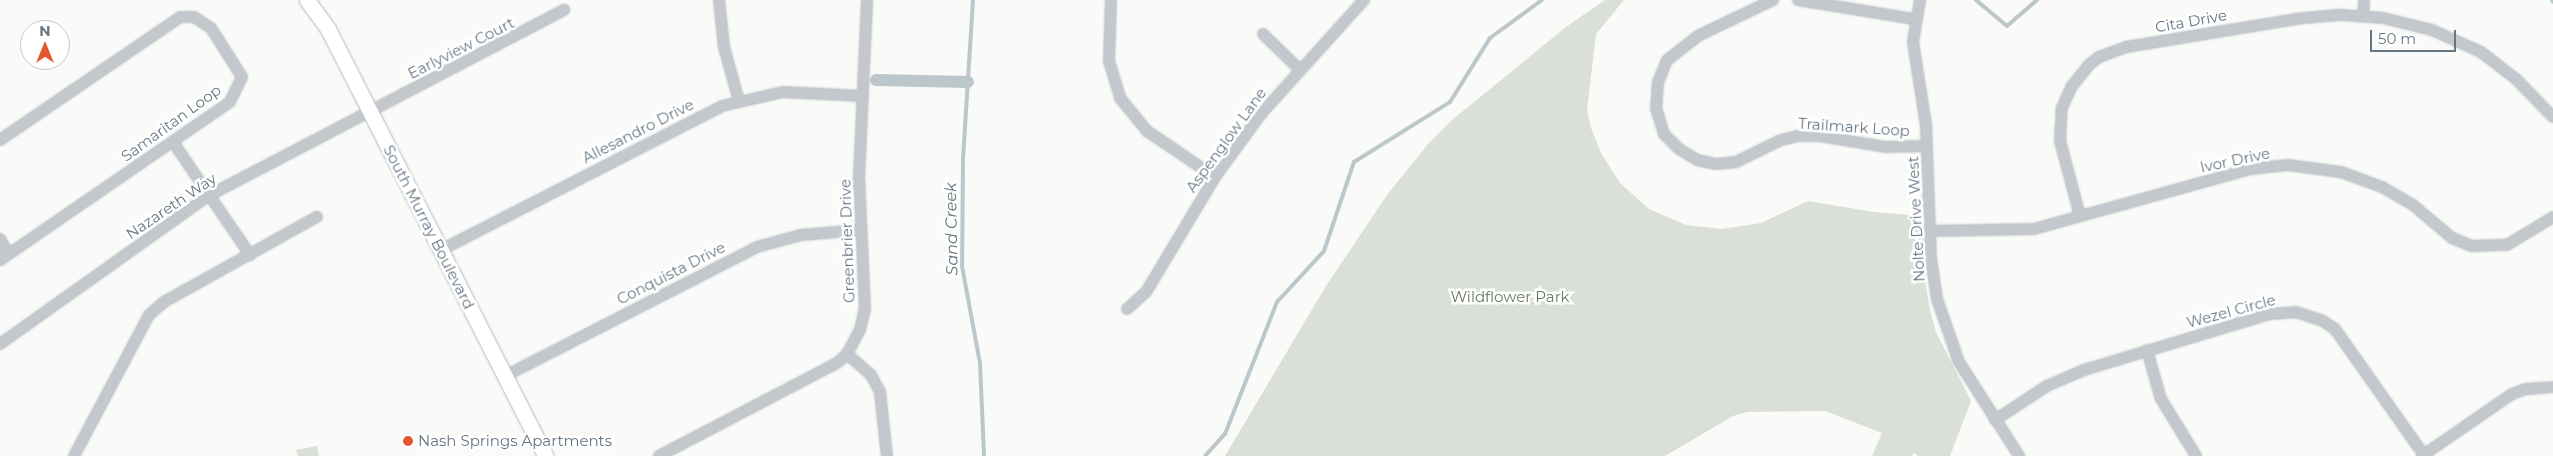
<!DOCTYPE html>
<html>
<head>
<meta charset="utf-8">
<style>
  body { margin:0 }
  #map { position:relative; width:2553px; height:456px; overflow:hidden; background:#fafaf8; font-family:Montserrat,sans-serif }
  div>[style] { position:absolute }
  .green>* { inset:0; background:#dadfd7 }
  .stream>* { height:4px; margin:-2px; padding:0 2px; transform-origin:2px; border-radius:2px; background:#bbc7cb }
  .canal>* { height:12px; margin:-6px; padding:0 6px; transform-origin:6px; border-radius:6px; background:#bbc7cb }
  .roads { filter:drop-shadow(0 0 1px #b3babf) drop-shadow(0 0 1px #b3babf) }
  .street>* { height:10px; margin:-5px; padding:0 5px; transform-origin:5px; border-radius:5px; background:#c3c8cc }
  .secondary>* { height:15px; margin:-7.5px; padding:0 7.5px; transform-origin:7.5px; border-radius:7.5px; background:#fff }
  .dots>* { width:14px; height:14px; translate:-50% -50%; box-sizing:border-box; border:2px solid #fff; border-radius:50% }
  span { translate:-50% -50%; white-space:nowrap; text-align:center; line-height:1.15; -webkit-text-stroke:5px #fff; paint-order:stroke }
  .street-label { font-size:15px; color:#657683 }
  .park-label { font-size:15px; color:#687a64 }
  .poi-label { font-size:15px; color:#657683 }
  .left { translate:0 -50%; text-align:left }
  .water-label { font-size:16px; color:#60757c; font-style:italic }
  .north { position:absolute; left:20px; top:20px; width:50px; height:50px; box-sizing:border-box; background:#fff; border:1px solid #c1c8cd; border-radius:50%; rotate:0deg; font-size:14px; font-weight:700; line-height:20px; text-align:center; color:#657683 }
  .north::after { content:''; display:block; margin:auto; width:18px; height:22px; background:#e4572e; clip-path:polygon(50% 0,100% 100%,50% 72%,0 100%) }
  .scale { position:absolute; left:2370px; top:30px; width:86px; height:22px; box-sizing:border-box; border:2px solid #657683; border-top:0; padding-left:6px; font-size:15px; line-height:18px; white-space:nowrap; color:#657683; -webkit-text-stroke:4px #fff; paint-order:stroke }
</style>
</head>
<body>
<div id="map">
  <div class="green">
    <i style="clip-path:polygon(1605px 0,1624px 0,1596px 34px,1587px 110px,1591px 128px,1601px 153px,1620px 183px,1649px 209px,1686px 225px,1722px 229px,1761px 223px,1808px 201px,1874px 212px,1921px 216px,1924px 274px,1930px 311px,1936px 332px,1971px 401px,1950px 456px,1918px 456px,1914px 453px,1912px 456px,1872px 456px,1882px 433px,1825px 411px,1747px 412px,1733px 416px,1665px 456px,1225px 456px,1326px 286px,1387px 195px,1428px 144px,1452px 120px,1566px 27px)"></i>
    <i style="clip-path:polygon(317px 446px,319px 456px,298px 456px,296px 450px)"></i>
  </div>
  <div class="stream">
    <i style="left:973px;top:0;width:161px;rotate:93.6deg"></i>
    <i style="left:963px;top:161px;width:105px;rotate:90.5deg"></i>
    <i style="left:962px;top:266px;width:99px;rotate:79.5deg"></i>
    <i style="left:980px;top:363px;width:93px;rotate:87.5deg"></i>
    <i style="left:1976px;top:0;width:40px;rotate:40deg"></i>
    <i style="left:2007px;top:26px;width:40px;rotate:-41deg"></i>
    <i style="left:2552px;top:0;width:2px;rotate:63deg"></i>
    <i style="left:1205px;top:456px;width:30px;rotate:-48deg"></i>
    <i style="left:1225px;top:434px;width:142px;rotate:-68.5deg"></i>
    <i style="left:1277px;top:302px;width:69px;rotate:-47.3deg"></i>
    <i style="left:1324px;top:251px;width:94px;rotate:-71.4deg"></i>
    <i style="left:1354px;top:162px;width:113px;rotate:-32deg"></i>
    <i style="left:1450px;top:102px;width:75px;rotate:-58deg"></i>
    <i style="left:1490px;top:38px;width:64px;rotate:-36.2deg"></i>
  </div>
  <div class="canal">
    <i style="left:876px;top:80px;width:92px;rotate:1.2deg"></i>
  </div>
  <div class="roads">
    <div class="street">
      <i style="left:719px;top:0;width:47px;rotate:83.9deg"></i>
      <i style="left:724px;top:47px;width:56px;rotate:74.5deg"></i>
      <i style="left:1111px;top:0;width:61px;rotate:91.9deg"></i>
      <i style="left:1109px;top:61px;width:39px;rotate:73deg"></i>
      <i style="left:1120px;top:98px;width:43px;rotate:50.7deg"></i>
      <i style="left:1147px;top:131px;width:82px;rotate:34.1deg"></i>
      <i style="left:1773px;top:0;width:83px;rotate:154.4deg"></i>
      <i style="left:1698px;top:36px;width:39px;rotate:142deg"></i>
      <i style="left:1667px;top:60px;width:24px;rotate:112deg"></i>
      <i style="left:1658px;top:82px;width:26px;rotate:94deg"></i>
      <i style="left:1656px;top:108px;width:27px;rotate:73deg"></i>
      <i style="left:1664px;top:134px;width:21px;rotate:45deg"></i>
      <i style="left:1679px;top:149px;width:21px;rotate:31deg"></i>
      <i style="left:1697px;top:160px;width:19px;rotate:12deg"></i>
      <i style="left:1716px;top:164px;width:20px;rotate:-6deg"></i>
      <i style="left:1736px;top:162px;width:50px;rotate:-26.1deg"></i>
      <i style="left:1781px;top:140px;width:17px;rotate:-13deg"></i>
      <i style="left:1798px;top:136px;width:22px"></i>
      <i style="left:1820px;top:136px;width:67px;rotate:9.5deg"></i>
      <i style="left:1886px;top:147px;width:41px;rotate:-1.4deg"></i>
      <i style="left:1798px;top:0;width:118px;rotate:9.3deg"></i>
      <i style="left:1920px;top:0;width:43px;rotate:99.5deg"></i>
      <i style="left:1913px;top:42px;width:84px;rotate:81.1deg"></i>
      <i style="left:1926px;top:125px;width:134px;rotate:87.9deg"></i>
      <i style="left:1931px;top:259px;width:40px;rotate:81.5deg"></i>
      <i style="left:1937px;top:299px;width:67px;rotate:70.8deg"></i>
      <i style="left:1959px;top:362px;width:112px;rotate:57.4deg"></i>
      <i style="left:2363px;top:16px;width:16px;rotate:-86deg"></i>
      <i style="left:1263px;top:34px;width:50px;rotate:44.2deg"></i>
      <i style="left:0;top:140px;width:218px;rotate:-34.3deg"></i>
      <i style="left:180px;top:17px;width:14px"></i>
      <i style="left:194px;top:17px;width:20px;rotate:33deg"></i>
      <i style="left:211px;top:28px;width:58px;rotate:57.7deg"></i>
      <i style="left:242px;top:77px;width:28px;rotate:116deg"></i>
      <i style="left:230px;top:102px;width:279px;rotate:145.5deg"></i>
      <i style="left:173px;top:142px;width:137px;rotate:55.7deg"></i>
      <i style="left:2080px;top:216px;width:78px;rotate:-104.9deg"></i>
      <i style="left:2060px;top:141px;width:33px;rotate:-87deg"></i>
      <i style="left:2062px;top:108px;width:24px;rotate:-66deg"></i>
      <i style="left:2072px;top:86px;width:27px;rotate:-51deg"></i>
      <i style="left:2089px;top:65px;width:13px;rotate:-39deg"></i>
      <i style="left:2099px;top:57px;width:29px;rotate:-20deg"></i>
      <i style="left:2126px;top:47px;width:180px;rotate:-9.3deg"></i>
      <i style="left:2304px;top:18px;width:38px;rotate:-5deg"></i>
      <i style="left:2342px;top:15px;width:41px;rotate:4.2deg"></i>
      <i style="left:2383px;top:18px;width:50px;rotate:13.8deg"></i>
      <i style="left:2432px;top:30px;width:54px;rotate:24.2deg"></i>
      <i style="left:2481px;top:52px;width:44px;rotate:37.6deg"></i>
      <i style="left:2516px;top:79px;width:53px;rotate:45.8deg"></i>
      <i style="left:1930px;top:231px;width:104px;rotate:-1.1deg"></i>
      <i style="left:2034px;top:229px;width:224px;rotate:-15.5deg"></i>
      <i style="left:2250px;top:169px;width:38px;rotate:-6deg"></i>
      <i style="left:2288px;top:165px;width:53px;rotate:7.5deg"></i>
      <i style="left:2341px;top:172px;width:44px;rotate:20.1deg"></i>
      <i style="left:2382px;top:187px;width:36px;rotate:30deg"></i>
      <i style="left:2413px;top:205px;width:51px;rotate:40.2deg"></i>
      <i style="left:2452px;top:238px;width:22px;rotate:22deg"></i>
      <i style="left:2472px;top:246px;width:35px;rotate:-2deg"></i>
      <i style="left:2507px;top:245px;width:54px;rotate:-31.3deg"></i>
      <i style="left:0;top:239px;width:17px;rotate:59deg"></i>
      <i style="left:441px;top:250px;width:316px;rotate:-27.1deg"></i>
      <i style="left:722px;top:106px;width:63px;rotate:-12.9deg"></i>
      <i style="left:783px;top:92px;width:80px;rotate:2.9deg"></i>
      <i style="left:1127px;top:309px;width:25px;rotate:-42deg"></i>
      <i style="left:1146px;top:292px;width:134px;rotate:-59deg"></i>
      <i style="left:1215px;top:177px;width:78px;rotate:-53.9deg"></i>
      <i style="left:1261px;top:114px;width:154px;rotate:-47.9deg"></i>
      <i style="left:0;top:344px;width:255px;rotate:-35.4deg"></i>
      <i style="left:208px;top:196px;width:402px;rotate:-27.6deg"></i>
      <i style="left:2147px;top:350px;width:51px;rotate:74.1deg"></i>
      <i style="left:2161px;top:399px;width:67px;rotate:58.4deg"></i>
      <i style="left:847px;top:354px;width:32px;rotate:41deg"></i>
      <i style="left:871px;top:375px;width:19px;rotate:62deg"></i>
      <i style="left:880px;top:392px;width:64px;rotate:83.8deg"></i>
      <i style="left:505px;top:376px;width:283px;rotate:-27.1deg"></i>
      <i style="left:757px;top:247px;width:46px;rotate:-15.3deg"></i>
      <i style="left:801px;top:235px;width:60px;rotate:-4.8deg"></i>
      <i style="left:1995px;top:420px;width:62px;rotate:-33.2deg"></i>
      <i style="left:2047px;top:386px;width:40px;rotate:-23.4deg"></i>
      <i style="left:2084px;top:370px;width:194px;rotate:-16.8deg"></i>
      <i style="left:2270px;top:314px;width:26px;rotate:-4deg"></i>
      <i style="left:2296px;top:312px;width:28px;rotate:18deg"></i>
      <i style="left:2323px;top:321px;width:14px;rotate:34deg"></i>
      <i style="left:2335px;top:329px;width:154px;rotate:54.8deg"></i>
      <i style="left:74px;top:456px;width:160px;rotate:-62deg"></i>
      <i style="left:149px;top:315px;width:20px;rotate:-41deg"></i>
      <i style="left:164px;top:302px;width:175px;rotate:-29.1deg"></i>
      <i style="left:659px;top:456px;width:201px;rotate:-27.6deg"></i>
      <i style="left:837px;top:363px;width:13px;rotate:-42deg"></i>
      <i style="left:847px;top:354px;width:27px;rotate:-62deg"></i>
      <i style="left:860px;top:330px;width:22px;rotate:-77deg"></i>
      <i style="left:865px;top:309px;width:132px;rotate:-92.6deg"></i>
      <i style="left:859px;top:177px;width:177px;rotate:-87.4deg"></i>
      <i style="left:2422px;top:456px;width:109px;rotate:-34.6deg"></i>
      <i style="left:2512px;top:394px;width:15px;rotate:-20deg"></i>
      <i style="left:2526px;top:389px;width:27px;rotate:-4deg"></i>
    </div>
    <div class="secondary">
      <i style="left:307px;top:0;width:36px;rotate:54deg"></i>
      <i style="left:328px;top:29px;width:479px;rotate:63deg"></i>
    </div>
  </div>
  <div class="dots">
    <i style="left:408px;top:441px;background:#e4572e"></i>
  </div>
  <div class="street-label">
    <span style="left:2191px;top:21px;rotate:-10deg">Cita Drive</span>
    <span style="left:461px;top:48px;rotate:-27deg">Earlyview Court</span>
    <span style="left:171px;top:123px;rotate:-36deg">Samaritan Loop</span>
    <span style="left:1854px;top:127px;rotate:4deg">Trailmark Loop</span>
    <span style="left:638px;top:131px;rotate:-27deg">Allesandro Drive</span>
    <span style="left:1226px;top:140px;rotate:-54deg">Aspenglow Lane</span>
    <span style="left:2235px;top:160px;rotate:-12deg">Ivor Drive</span>
    <span style="left:171px;top:206px;rotate:-34deg">Nazareth Way</span>
    <span style="left:1916px;top:219px;rotate:-93deg">Nolte Drive West</span>
    <span style="left:429px;top:227px;rotate:63deg">South Murray Boulevard</span>
    <span style="left:847px;top:241px;rotate:-92deg">Greenbrier Drive</span>
    <span style="left:671px;top:273px;rotate:-27deg">Conquista Drive</span>
    <span style="left:2231px;top:311px;rotate:-15deg">Wezel Circle</span>
  </div>
  <div class="park-label">
    <span style="left:1510px;top:297px">Wildflower Park</span>
  </div>
  <div class="poi-label">
    <span class="left" style="left:418px;top:441px">Nash Springs Apartments</span>
  </div>
  <div class="water-label">
    <span style="left:952px;top:229px;rotate:-91deg">Sand Creek</span>
  </div>
  <div class="north">N</div>
  <div class="scale">50 m</div>
</div>
</body>
</html>
